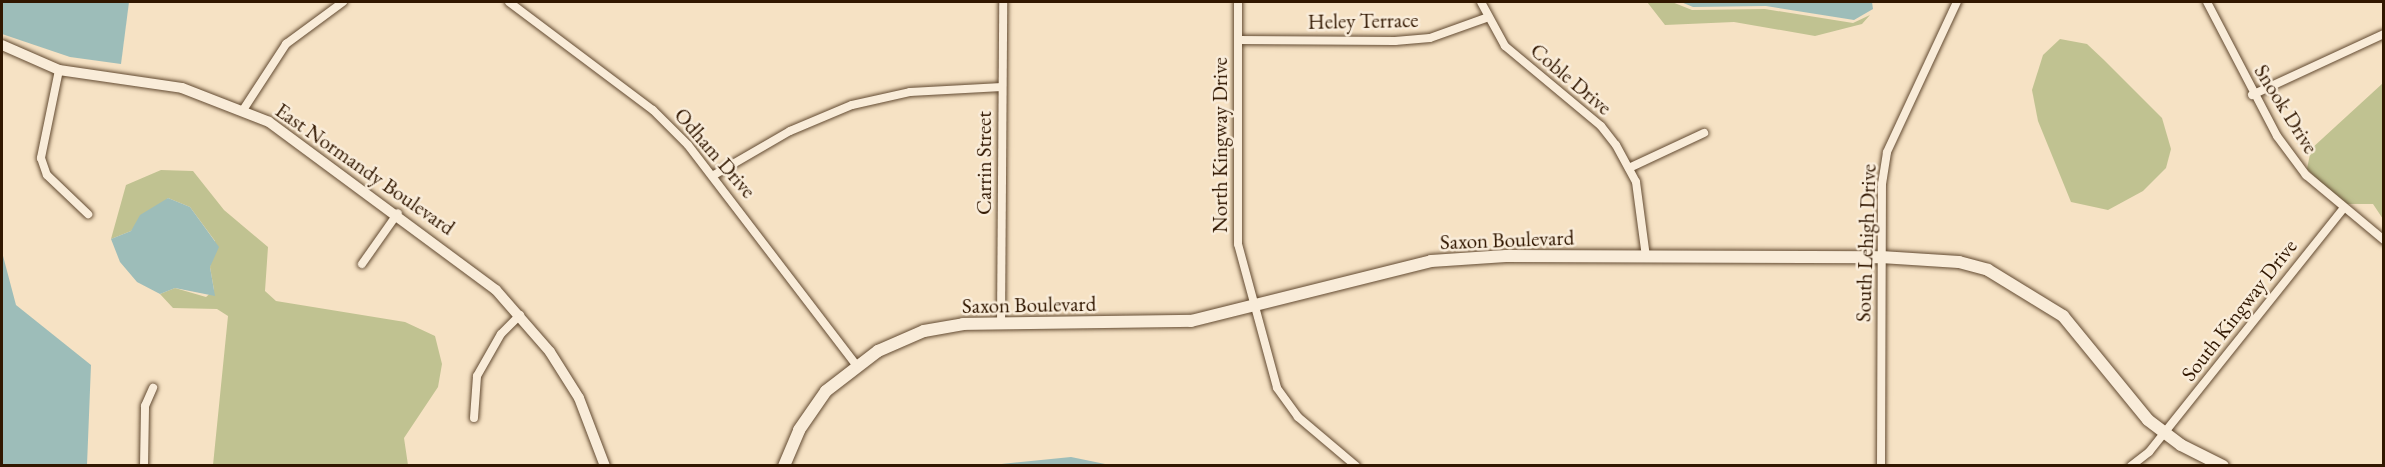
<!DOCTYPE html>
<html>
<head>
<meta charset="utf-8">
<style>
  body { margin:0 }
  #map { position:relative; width:2385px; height:467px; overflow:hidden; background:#f6e2c4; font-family:"EB Garamond",serif }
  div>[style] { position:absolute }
  .green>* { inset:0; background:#c0c291 }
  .water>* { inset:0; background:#9dbdb9 }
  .roads { filter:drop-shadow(0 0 2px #624a31) drop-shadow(0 0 2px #624a31) }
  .minor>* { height:8px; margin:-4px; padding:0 4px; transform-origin:4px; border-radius:4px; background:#f9ecd9 }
  .tertiary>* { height:10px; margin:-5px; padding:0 5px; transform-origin:5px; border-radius:5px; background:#f9ecd9 }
  .secondary>* { height:12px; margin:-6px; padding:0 6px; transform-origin:6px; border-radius:6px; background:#f9ecd9 }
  span { translate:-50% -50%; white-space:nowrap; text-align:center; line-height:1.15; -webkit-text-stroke:5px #f9ecd9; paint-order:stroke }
  .street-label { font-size:21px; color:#311700 }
  .frame { position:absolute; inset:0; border:3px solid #311700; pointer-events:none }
</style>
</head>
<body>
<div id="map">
  <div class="green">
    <i style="clip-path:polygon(1647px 2px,1672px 2px,1692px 10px,1765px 9px,1853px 23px,1870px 15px,1862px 24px,1815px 36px,1734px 22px,1665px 25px)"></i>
    <i style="clip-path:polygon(2060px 39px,2087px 44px,2104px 60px,2162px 118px,2171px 149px,2166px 168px,2143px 191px,2108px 210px,2071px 202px,2038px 121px,2032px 90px,2043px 55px)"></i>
    <i style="clip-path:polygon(2383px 83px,2383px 219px,2373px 204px,2343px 204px,2307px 169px,2311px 149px)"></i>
    <i style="clip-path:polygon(161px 170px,193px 171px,224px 210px,268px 247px,265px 291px,276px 301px,405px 322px,435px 336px,442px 364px,438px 387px,404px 438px,408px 465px,213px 465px,228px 316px,217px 309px,173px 308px,160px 294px,175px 288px,206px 297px,214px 290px,210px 267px,215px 241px,190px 207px,168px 198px,131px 231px,111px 239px,126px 185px)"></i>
  </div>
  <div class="water">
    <i style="clip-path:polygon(2px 2px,129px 2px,121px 64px,70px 57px,2px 34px)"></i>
    <i style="clip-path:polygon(1681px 2px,1872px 2px,1873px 9px,1854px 20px,1766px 6px,1693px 7px)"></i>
    <i style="clip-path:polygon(168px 198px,190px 207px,219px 247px,210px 267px,215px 296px,175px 288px,160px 294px,137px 282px,120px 262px,111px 239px,131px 231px,140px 215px)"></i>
    <i style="clip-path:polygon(2px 252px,16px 305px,91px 365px,87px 465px,2px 465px)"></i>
    <i style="clip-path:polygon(1071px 457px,1110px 465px,992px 465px)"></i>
  </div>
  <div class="roads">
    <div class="minor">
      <i style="left:509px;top:2px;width:180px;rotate:36.9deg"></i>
      <i style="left:653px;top:110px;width:49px;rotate:45deg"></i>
      <i style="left:688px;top:145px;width:277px;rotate:52.6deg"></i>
      <i style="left:1238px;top:2px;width:242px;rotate:90deg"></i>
      <i style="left:1238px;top:244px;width:149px;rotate:74.8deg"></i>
      <i style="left:1277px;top:388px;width:36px;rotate:54deg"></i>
      <i style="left:1298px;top:417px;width:76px;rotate:40.2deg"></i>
      <i style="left:1481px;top:2px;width:50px;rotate:61.4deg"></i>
      <i style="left:1505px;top:46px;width:125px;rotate:39.8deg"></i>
      <i style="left:1601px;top:126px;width:24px;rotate:52deg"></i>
      <i style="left:1616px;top:145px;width:42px;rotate:61.6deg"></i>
      <i style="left:1636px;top:182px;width:76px;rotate:82.4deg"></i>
      <i style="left:2207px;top:2px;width:151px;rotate:62.4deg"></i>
      <i style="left:2277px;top:136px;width:49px;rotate:53.4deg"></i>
      <i style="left:2306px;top:175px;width:102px;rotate:39.8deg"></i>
      <i style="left:1238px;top:40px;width:157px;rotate:0.4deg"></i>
      <i style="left:1395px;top:41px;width:35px;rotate:-5deg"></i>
      <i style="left:1430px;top:38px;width:59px;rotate:-19.7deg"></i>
      <i style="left:59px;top:70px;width:90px;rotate:101.6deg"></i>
      <i style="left:41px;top:158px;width:18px;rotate:71deg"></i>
      <i style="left:47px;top:175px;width:57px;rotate:43.6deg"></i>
      <i style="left:2252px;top:95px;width:145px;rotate:-24.8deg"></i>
      <i style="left:243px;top:110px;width:79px;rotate:-56.9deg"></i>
      <i style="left:286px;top:44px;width:71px;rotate:-36.4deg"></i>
      <i style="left:1629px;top:168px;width:83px;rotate:-25deg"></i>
      <i style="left:714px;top:175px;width:88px;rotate:-30.1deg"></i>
      <i style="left:790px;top:131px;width:67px;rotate:-22.8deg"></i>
      <i style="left:852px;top:105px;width:59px;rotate:-12.6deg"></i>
      <i style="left:910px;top:92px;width:92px;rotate:-3.1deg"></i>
      <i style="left:362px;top:264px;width:62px;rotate:-54.8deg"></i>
      <i style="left:1001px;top:324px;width:322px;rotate:-89.6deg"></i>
      <i style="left:474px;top:418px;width:42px;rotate:-85.9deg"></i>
      <i style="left:477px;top:376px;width:48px;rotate:-60.3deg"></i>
      <i style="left:501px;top:334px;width:27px;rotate:-45deg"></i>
      <i style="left:144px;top:466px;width:60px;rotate:-89deg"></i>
      <i style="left:145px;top:406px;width:20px;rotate:-66deg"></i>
      <i style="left:1881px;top:466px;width:282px;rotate:-89.8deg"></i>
      <i style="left:1882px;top:184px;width:32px;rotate:-81deg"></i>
      <i style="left:1887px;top:152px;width:166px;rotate:-65deg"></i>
      <i style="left:2131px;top:466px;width:23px;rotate:-38deg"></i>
      <i style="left:2149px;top:452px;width:310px;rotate:-51.4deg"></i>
    </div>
    <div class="tertiary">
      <i style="left:2px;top:45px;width:62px;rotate:23.7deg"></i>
      <i style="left:59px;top:70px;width:124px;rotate:8.3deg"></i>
      <i style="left:182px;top:88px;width:93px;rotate:21.3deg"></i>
      <i style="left:269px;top:122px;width:282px;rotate:36.5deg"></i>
      <i style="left:496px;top:290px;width:82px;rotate:48.9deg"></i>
      <i style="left:550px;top:352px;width:54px;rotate:57.8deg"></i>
      <i style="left:579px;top:398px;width:73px;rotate:69.1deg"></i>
    </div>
    <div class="secondary">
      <i style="left:784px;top:466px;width:39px;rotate:-67deg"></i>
      <i style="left:799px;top:430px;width:47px;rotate:-55.3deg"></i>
      <i style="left:826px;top:391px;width:66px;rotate:-37.6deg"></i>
      <i style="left:878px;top:351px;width:50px;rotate:-23.5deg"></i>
      <i style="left:924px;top:331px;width:40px;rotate:-10deg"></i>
      <i style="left:963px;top:324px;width:228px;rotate:-0.8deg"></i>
      <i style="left:1191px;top:321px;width:247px;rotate:-14deg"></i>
      <i style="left:1431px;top:261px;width:75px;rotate:-3.8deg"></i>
      <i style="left:1506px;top:256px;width:375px;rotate:0.2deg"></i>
      <i style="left:1881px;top:257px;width:78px;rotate:3.7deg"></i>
      <i style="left:1959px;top:262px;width:30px;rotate:15deg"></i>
      <i style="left:1988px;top:270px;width:88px;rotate:31.5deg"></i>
      <i style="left:2063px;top:316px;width:134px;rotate:50.7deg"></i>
      <i style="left:2148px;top:420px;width:41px;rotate:37.1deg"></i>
      <i style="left:2181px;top:445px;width:47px;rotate:26.6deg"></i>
    </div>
  </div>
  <div class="street-label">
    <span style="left:1363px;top:21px;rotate:-1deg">Heley Terrace</span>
    <span style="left:1571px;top:79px;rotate:40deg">Coble Drive</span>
    <span style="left:2286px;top:109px;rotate:58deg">Snook Drive</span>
    <span style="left:1220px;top:145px;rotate:-90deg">North Kingway Drive</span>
    <span style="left:715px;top:153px;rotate:49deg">Odham Drive</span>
    <span style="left:984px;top:163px;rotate:-90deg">Carrin Street</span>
    <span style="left:365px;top:169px;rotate:35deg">East Normandy Boulevard</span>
    <span style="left:1507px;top:240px;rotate:-2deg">Saxon Boulevard</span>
    <span style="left:1866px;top:243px;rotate:-88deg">South Lehigh Drive</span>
    <span style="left:1029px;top:305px;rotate:-1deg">Saxon Boulevard</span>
    <span style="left:2239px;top:310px;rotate:-52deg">South Kingway Drive</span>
  </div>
  <div class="frame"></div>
</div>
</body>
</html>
